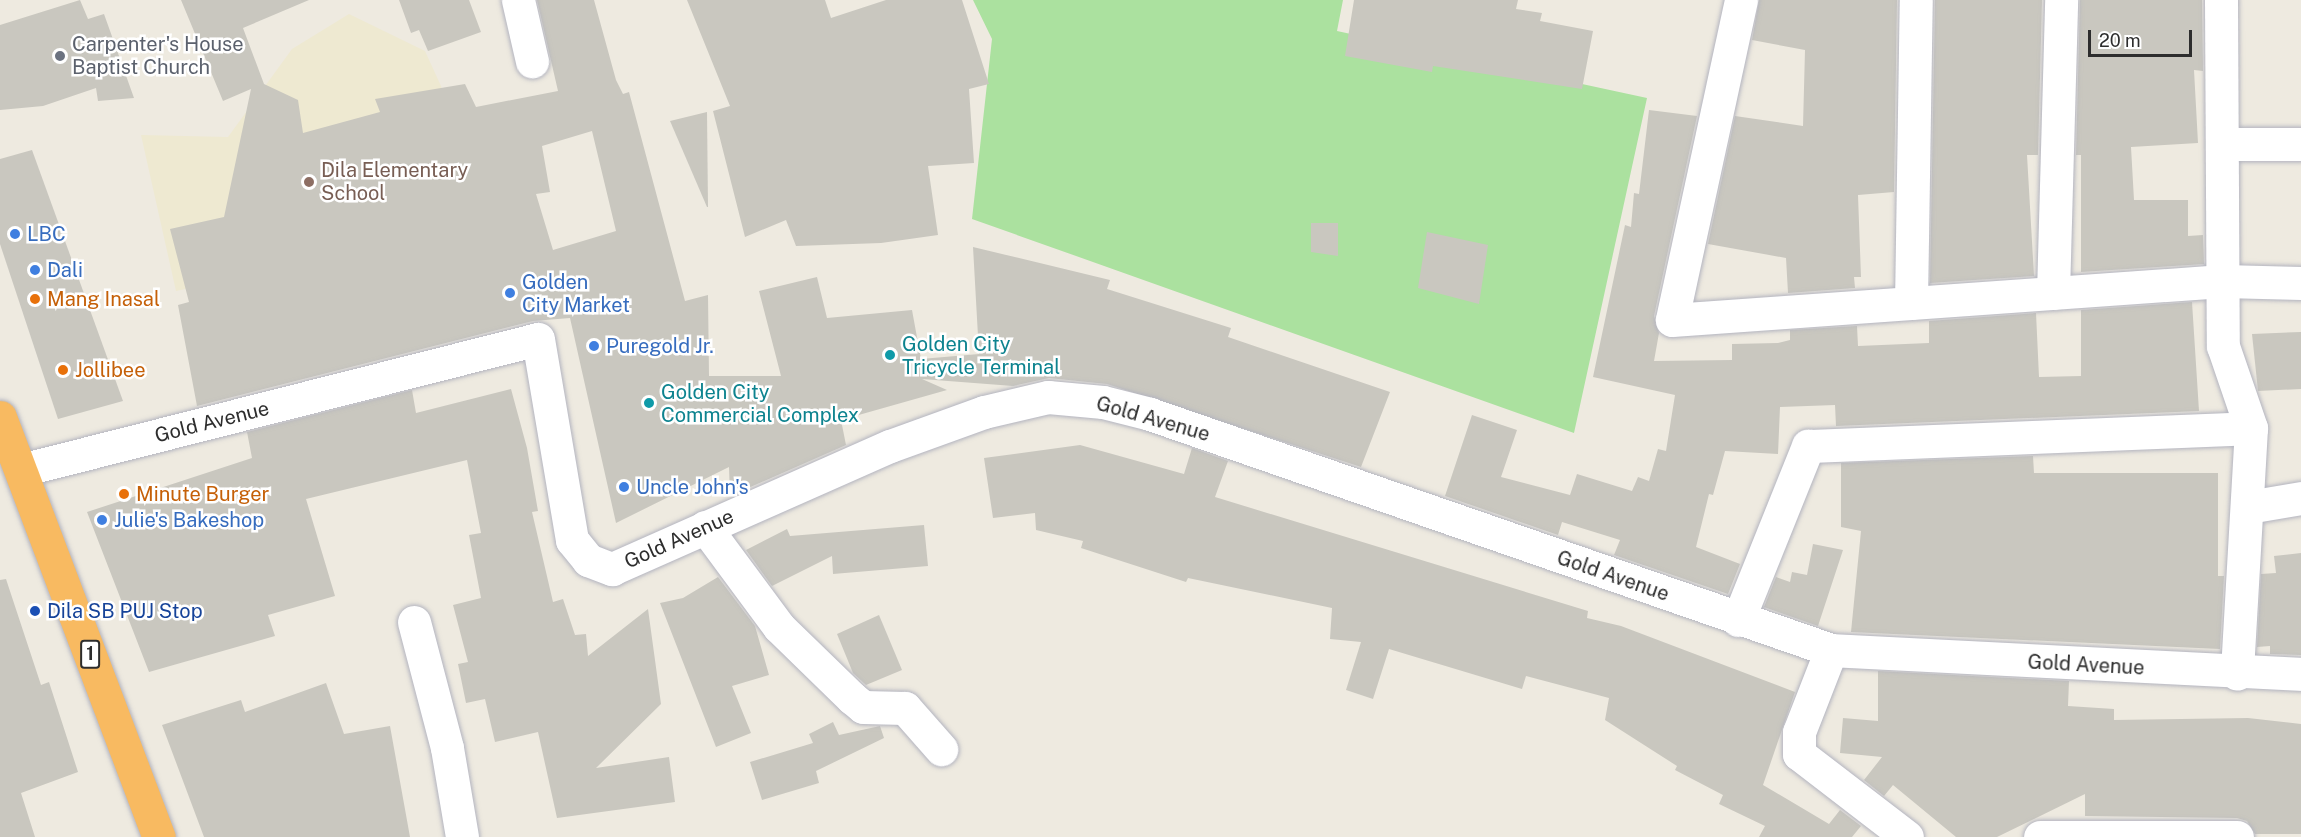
<!DOCTYPE html>
<html>
<head>
<meta charset="utf-8">
<style>
  body { margin:0 }
  #map { position:relative; width:2301px; height:837px; overflow:hidden; background:#eeeae0; font-family:"Public Sans",sans-serif }
  div>[style] { position:absolute }
  .education>* { inset:0; background:#eee9d1 }
  .green>* { inset:0; background:#abe19f }
  .building>* { inset:0; background:#c9c7bf }
  .roads { filter:drop-shadow(0 0 2px #b3b4bf) drop-shadow(0 0 2px #b3b4bf) }
  .minor>* { height:33px; margin:-16.5px; padding:0 16.5px; transform-origin:16.5px; border-radius:16.5px; background:#fff }
  .highway>* { height:33px; margin:-16.5px; padding:0 16.5px; transform-origin:16.5px; border-radius:16.5px; background:#f8ba61 }
  .dots>* { width:16px; height:16px; translate:-50% -50%; box-sizing:border-box; border:3px solid #fff; border-radius:50% }
  span { translate:-50% -50%; white-space:nowrap; text-align:center; line-height:1.15; -webkit-text-stroke:5px #fff; paint-order:stroke }
  .shield-label span { padding:2px 4px; background:#fff; border:2px solid; border-radius:4px; -webkit-text-stroke-width:0 }
  .shield-label { font-size:18px; color:#2d2d2d; font-weight:700 }
  .worship-label { font-size:20px; color:#5b616d }
  .left { translate:0 -50%; text-align:left }
  .education-label { font-size:20px; color:#785e54 }
  .shop-label { font-size:20px; color:#366cbe }
  .food-label { font-size:20px; color:#c56008 }
  .culture-label { font-size:20px; color:#0d838f }
  .street-label { font-size:20px; color:#2d2d2d }
  .transit-label { font-size:20px; color:#164399 }
  .scale { position:absolute; left:2088px; top:30px; width:104px; height:27px; box-sizing:border-box; border:3px solid #2d2d2d; border-top:0; padding-left:8px; font-size:18px; line-height:21px; white-space:nowrap; color:#2d2d2d; -webkit-text-stroke:4px #fff; paint-order:stroke }
</style>
</head>
<body>
<div id="map">
  <div class="education">
    <i style="clip-path:polygon(349px 14px,425px 51px,441px 86px,479px 227px,176px 291px,141px 135px,228px 137px,292px 49px)"></i>
  </div>
  <div class="green">
    <i style="clip-path:polygon(973px 0,1343px 0,1337px 31px,1647px 98px,1574px 433px,972px 219px,992px 39px)"></i>
  </div>
  <div class="building">
    <i style="clip-path:polygon(80px 0,88px 19px,104px 14px,134px 98px,98px 101px,96px 88px,43px 106px,0 110px,0 25px)"></i>
    <i style="clip-path:polygon(evenodd,181px 0,309px 0,243px 28px,264px 84px,298px 100px,303px 133px,380px 112px,375px 99px,465px 84px,476px 107px,558px 91px,537px 0,594px 0,616px 80px,623px 94px,629px 92px,685px 301px,708px 295px,709px 376px,781px 376px,759px 291px,817px 277px,827px 318px,912px 310px,921px 359px,979px 354px,973px 247px,1110px 280px,1107px 289px,1231px 328px,1228px 337px,1390px 392px,1361px 467px,1107px 384px,1049px 378px,1013px 386px,922px 379px,947px 390px,841px 420px,846px 445px,730px 496px,729px 467px,616px 523px,570px 318px,533px 321px,197px 406px,178px 305px,189px 302px,170px 229px,224px 217px,251px 89px,223px 101px,181px 0,592px 131px,616px 231px,553px 250px,536px 194px,550px 192px,542px 146px,592px 131px)"></i>
    <i style="clip-path:polygon(399px 0,469px 0,481px 32px,428px 51px,419px 30px,411px 33px)"></i>
    <i style="clip-path:polygon(687px 0,825px 0,831px 18px,886px 0,962px 0,989px 84px,969px 89px,974px 163px,928px 166px,938px 235px,881px 243px,796px 246px,786px 220px,745px 237px,713px 111px,730px 106px)"></i>
    <i style="clip-path:polygon(1354px 0,1518px 0,1516px 9px,1542px 13px,1540px 21px,1593px 31px,1582px 89px,1433px 66px,1432px 72px,1345px 56px)"></i>
    <i style="clip-path:polygon(1759px 0,1897px 0,1894px 192px,1858px 195px,1861px 277px,1854px 277px,1855px 288px,1788px 293px,1786px 258px,1708px 244px,1735px 116px,1803px 126px,1805px 50px,1752px 40px)"></i>
    <i style="clip-path:polygon(1935px 0,2042px 0,2038px 155px,2027px 155px,2034px 276px,1930px 283px)"></i>
    <i style="clip-path:polygon(2080px 0,2202px 0,2203px 71px,2194px 70px,2198px 143px,2131px 147px,2134px 200px,2188px 200px,2188px 236px,2203px 235px,2204px 264px,2081px 272px,2081px 155px,2076px 155px)"></i>
    <i style="clip-path:polygon(1649px 110px,1697px 116px,1654px 316px,1659px 333px,1654px 361px,1732px 360px,1732px 344px,1778px 343px,1790px 340px,1790px 330px,1857px 326px,1858px 346px,1929px 343px,1929px 321px,2036px 313px,2039px 377px,2081px 376px,2081px 310px,2192px 302px,2199px 411px,1836px 426px,1835px 405px,1780px 407px,1778px 454px,1725px 451px,1713px 495px,1709px 494px,1696px 547px,1740px 564px,1728px 594px,1614px 555px,1620px 540px,1562px 522px,1558px 535px,1445px 496px,1472px 415px,1517px 430px,1501px 477px,1570px 495px,1577px 474px,1632px 491px,1638px 477px,1649px 481px,1658px 449px,1666px 451px,1675px 395px,1593px 377px,1625px 225px,1631px 227px,1634px 193px,1639px 194px)"></i>
    <i style="clip-path:polygon(707px 112px,708px 207px,707px 207px,670px 121px)"></i>
    <i style="clip-path:polygon(32px 150px,123px 401px,58px 419px,0 244px,0 159px)"></i>
    <i style="clip-path:polygon(1311px 223px,1338px 223px,1338px 256px,1311px 252px)"></i>
    <i style="clip-path:polygon(1427px 232px,1488px 245px,1479px 304px,1418px 288px)"></i>
    <i style="clip-path:polygon(2301px 332px,2301px 389px,2258px 391px,2252px 334px)"></i>
    <i style="clip-path:polygon(511px 389px,527px 448px,538px 511px,532px 512px,553px 602px,563px 599px,575px 635px,586px 634px,588px 656px,648px 609px,661px 704px,596px 768px,669px 757px,675px 802px,557px 818px,538px 732px,495px 742px,485px 699px,466px 703px,458px 664px,468px 662px,453px 605px,481px 598px,469px 535px,481px 533px,467px 460px,306px 499px,335px 596px,268px 615px,275px 636px,149px 672px,87px 512px,252px 458px,247px 432px,412px 390px,416px 413px)"></i>
    <i style="clip-path:polygon(1080px 445px,1184px 474px,1192px 448px,1228px 461px,1215px 497px,1588px 611px,1587px 618px,1621px 626px,1795px 692px,1763px 785px,1829px 824px,1840px 810px,1861px 826px,1852px 837px,1759px 837px,1765px 826px,1719px 804px,1723px 795px,1675px 770px,1677px 766px,1605px 720px,1609px 698px,1526px 676px,1522px 689px,1389px 649px,1373px 699px,1346px 690px,1361px 642px,1330px 639px,1332px 608px,1188px 578px,1186px 582px,1081px 548px,1083px 541px,1036px 530px,1035px 513px,993px 518px,984px 458px)"></i>
    <i style="clip-path:polygon(2033px 456px,2034px 473px,2218px 473px,2218px 576px,2224px 576px,2220px 649px,1851px 632px,1861px 531px,1841px 527px,1841px 463px)"></i>
    <i style="clip-path:polygon(924px 525px,928px 566px,833px 574px,832px 556px,772px 586px,746px 550px,787px 529px,790px 536px)"></i>
    <i style="clip-path:polygon(1813px 544px,1843px 550px,1818px 626px,1764px 607px,1776px 577px,1790px 582px,1792px 572px,1807px 575px)"></i>
    <i style="clip-path:polygon(2301px 553px,2301px 655px,2270px 654px,2270px 646px,2257px 647px,2261px 574px,2276px 573px,2274px 556px)"></i>
    <i style="clip-path:polygon(718px 577px,755px 626px,769px 675px,732px 686px,751px 733px,716px 747px,660px 603px,683px 598px)"></i>
    <i style="clip-path:polygon(6px 579px,41px 685px,49px 682px,78px 772px,21px 793px,35px 837px,0 837px,0 580px)"></i>
    <i style="clip-path:polygon(879px 615px,902px 670px,866px 685px,853px 673px,837px 634px)"></i>
    <i style="clip-path:polygon(1878px 671px,2069px 681px,2068px 706px,2114px 709px,2114px 720px,2248px 718px,2301px 724px,2301px 834px,2255px 834px,2247px 821px,2237px 818px,2085px 816px,2085px 794px,1997px 837px,1956px 837px,1893px 785px,1884px 796px,1864px 780px,1882px 757px,1840px 753px,1843px 718px,1878px 721px)"></i>
    <i style="clip-path:polygon(326px 683px,344px 734px,390px 726px,410px 837px,204px 837px,162px 725px,241px 700px,245px 712px)"></i>
    <i style="clip-path:polygon(833px 722px,839px 735px,880px 726px,884px 738px,816px 771px,819px 783px,762px 800px,750px 762px,813px 743px,809px 734px)"></i>
  </div>
  <div class="roads">
    <div class="minor">
      <i style="left:518px;top:0;width:63px;rotate:77.1deg"></i>
      <i style="left:1741px;top:0;width:327px;rotate:102.2deg"></i>
      <i style="left:1672px;top:320px;width:552px;rotate:-4.05deg"></i>
      <i style="left:2223px;top:281px;width:78px;rotate:1.5deg"></i>
      <i style="left:2221px;top:0;width:346px;rotate:89.7deg"></i>
      <i style="left:2223px;top:346px;width:87px;rotate:71.1deg"></i>
      <i style="left:2251px;top:428px;width:246px;rotate:93.3deg"></i>
      <i style="left:2223px;top:144px;width:78px"></i>
      <i style="left:2053px;top:293px;width:293px;rotate:-88.4deg"></i>
      <i style="left:1911px;top:303px;width:303px;rotate:-89.1deg"></i>
      <i style="left:21px;top:470px;width:533px;rotate:-14.22deg"></i>
      <i style="left:538px;top:339px;width:204px;rotate:80.4deg"></i>
      <i style="left:572px;top:540px;width:26px;rotate:51deg"></i>
      <i style="left:588px;top:560px;width:26px;rotate:21deg"></i>
      <i style="left:612px;top:569px;width:304px;rotate:-23.9deg"></i>
      <i style="left:890px;top:446px;width:100px;rotate:-19.9deg"></i>
      <i style="left:984px;top:412px;width:66px;rotate:-13.2deg"></i>
      <i style="left:1048px;top:397px;width:55px;rotate:5.2deg"></i>
      <i style="left:1103px;top:402px;width:49px;rotate:14.3deg"></i>
      <i style="left:1150px;top:414px;width:721px;rotate:19.11deg"></i>
      <i style="left:1831px;top:650px;width:471px;rotate:2.9deg"></i>
      <i style="left:2248px;top:507px;width:54px;rotate:-9.6deg"></i>
      <i style="left:705px;top:527px;width:124px;rotate:53.5deg"></i>
      <i style="left:779px;top:627px;width:102px;rotate:44.2deg"></i>
      <i style="left:852px;top:698px;width:14px;rotate:39deg"></i>
      <i style="left:863px;top:707px;width:42px;rotate:1.4deg"></i>
      <i style="left:905px;top:708px;width:55px;rotate:48.7deg"></i>
      <i style="left:1738px;top:620px;width:188px;rotate:-68.1deg"></i>
      <i style="left:1808px;top:446px;width:443px;rotate:-2.3deg"></i>
      <i style="left:414px;top:622px;width:130px;rotate:75.3deg"></i>
      <i style="left:447px;top:748px;width:90px;rotate:80.4deg"></i>
      <i style="left:1831px;top:650px;width:88px;rotate:111.3deg"></i>
      <i style="left:1799px;top:732px;width:22px;rotate:90deg"></i>
      <i style="left:1799px;top:754px;width:136px;rotate:37.5deg"></i>
      <i style="left:2040px;top:837px;width:197px"></i>
    </div>
    <div class="highway">
      <i style="left:0;top:417px;width:449px;rotate:69.3deg"></i>
    </div>
  </div>
  <div class="dots">
    <i style="left:60px;top:56px;background:#6b7280"></i>
    <i style="left:309px;top:182px;background:#8d6e63"></i>
    <i style="left:15px;top:234px;background:#3f7fe0"></i>
    <i style="left:35px;top:270px;background:#3f7fe0"></i>
    <i style="left:510px;top:293px;background:#3f7fe0"></i>
    <i style="left:35px;top:299px;background:#e8710a"></i>
    <i style="left:594px;top:346px;background:#3f7fe0"></i>
    <i style="left:890px;top:355px;background:#0f9aa8"></i>
    <i style="left:63px;top:370px;background:#e8710a"></i>
    <i style="left:649px;top:403px;background:#0f9aa8"></i>
    <i style="left:624px;top:487px;background:#3f7fe0"></i>
    <i style="left:124px;top:494px;background:#e8710a"></i>
    <i style="left:102px;top:520px;background:#3f7fe0"></i>
    <i style="left:35px;top:611px;background:#1a4fb4"></i>
  </div>
  <div class="shield-label">
    <span style="left:90px;top:654px">1</span>
  </div>
  <div class="worship-label">
    <span class="left" style="left:72px;top:56px">Carpenter's House<br>Baptist Church</span>
  </div>
  <div class="education-label">
    <span class="left" style="left:321px;top:182px">Dila Elementary<br>School</span>
  </div>
  <div class="shop-label">
    <span class="left" style="left:27px;top:234px">LBC</span>
    <span class="left" style="left:47px;top:270px">Dali</span>
    <span class="left" style="left:522px;top:294px">Golden<br>City Market</span>
    <span class="left" style="left:606px;top:346px">Puregold Jr.</span>
    <span class="left" style="left:636px;top:487px">Uncle John's</span>
    <span class="left" style="left:114px;top:520px">Julie's Bakeshop</span>
  </div>
  <div class="food-label">
    <span class="left" style="left:47px;top:299px">Mang Inasal</span>
    <span class="left" style="left:75px;top:370px">Jollibee</span>
    <span class="left" style="left:136px;top:494px">Minute Burger</span>
  </div>
  <div class="culture-label">
    <span class="left" style="left:902px;top:356px">Golden City<br>Tricycle Terminal</span>
    <span class="left" style="left:661px;top:404px">Golden City<br>Commercial Complex</span>
  </div>
  <div class="street-label">
    <span style="left:1153px;top:419px;rotate:16deg">Gold Avenue</span>
    <span style="left:212px;top:422px;rotate:-14deg">Gold Avenue</span>
    <span style="left:679px;top:539px;rotate:-24deg">Gold Avenue</span>
    <span style="left:1613px;top:576px;rotate:19deg">Gold Avenue</span>
    <span style="left:2086px;top:665px;rotate:3deg">Gold Avenue</span>
  </div>
  <div class="transit-label">
    <span class="left" style="left:47px;top:611px">Dila SB PUJ Stop</span>
  </div>
  <div class="scale">20 m</div>
</div>
</body>
</html>
